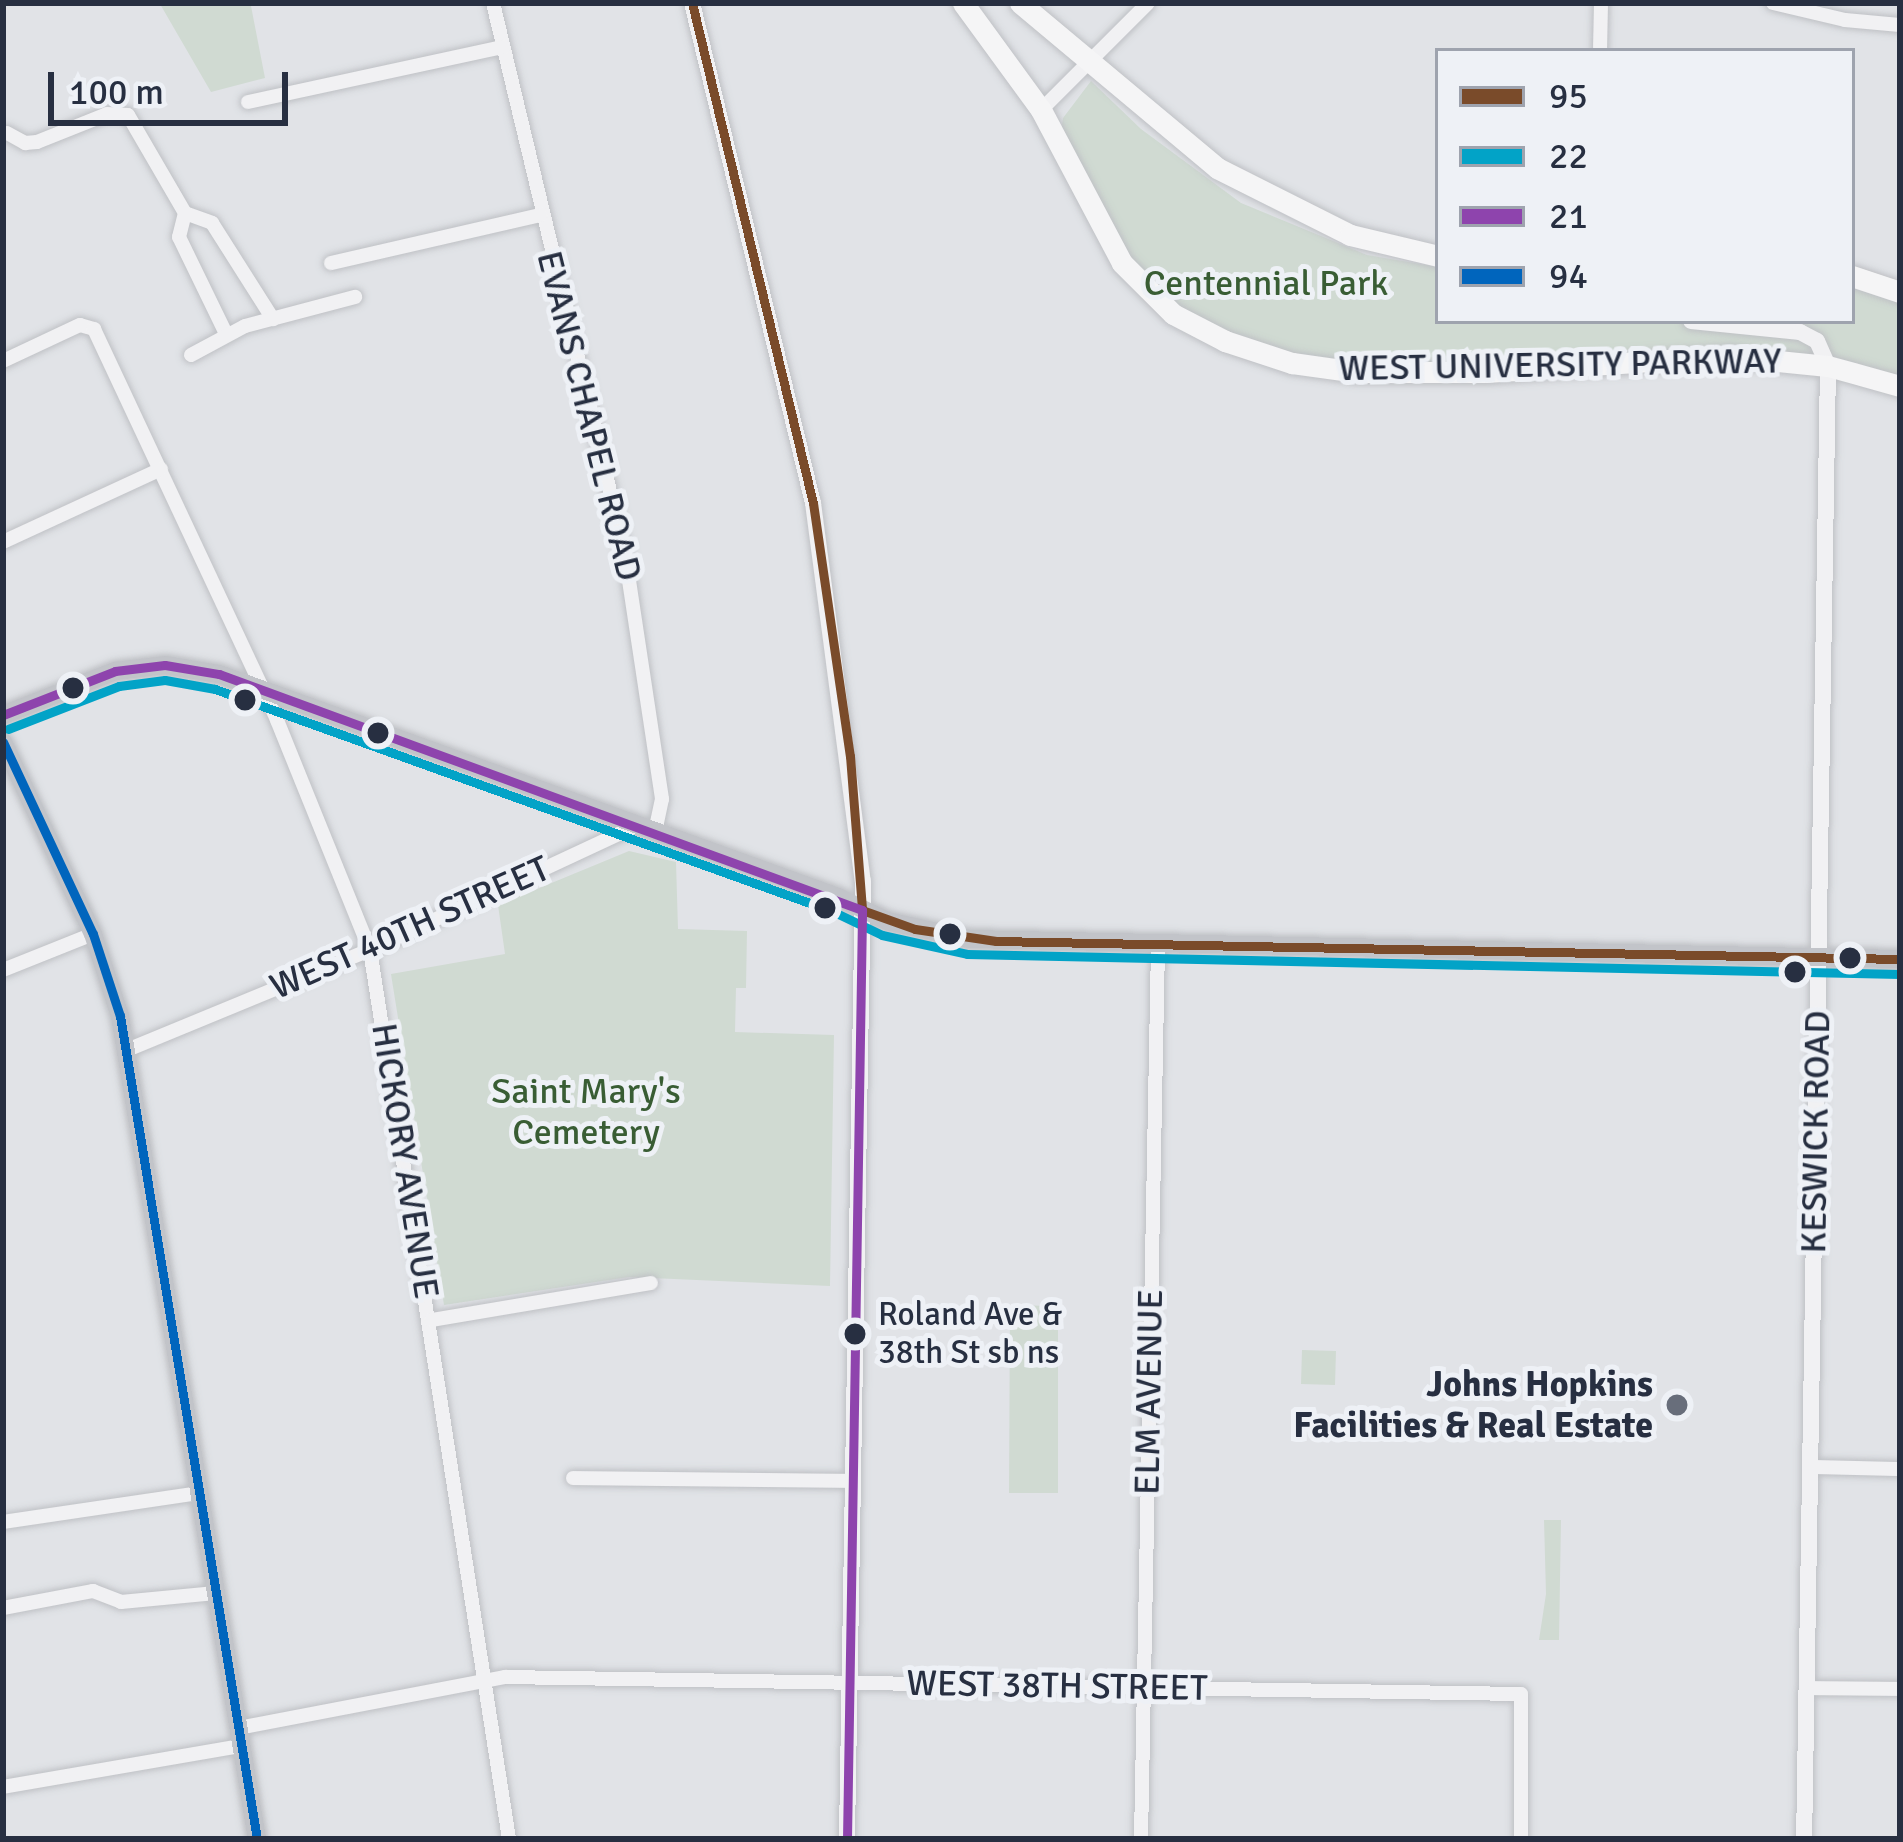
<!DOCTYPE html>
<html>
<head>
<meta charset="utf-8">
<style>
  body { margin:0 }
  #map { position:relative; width:1903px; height:1842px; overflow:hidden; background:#e1e3e7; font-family:Signika,sans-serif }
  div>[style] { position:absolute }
  .green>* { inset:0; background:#d0dad2 }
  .roads { filter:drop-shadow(0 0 3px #bfc1c5) drop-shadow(0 0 3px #bfc1c5) }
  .minor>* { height:14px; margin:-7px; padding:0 7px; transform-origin:7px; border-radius:7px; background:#f1f1f3 }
  .tertiary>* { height:16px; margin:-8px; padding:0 8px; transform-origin:8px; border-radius:8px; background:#f1f1f3 }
  .secondary>* { height:18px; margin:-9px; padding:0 9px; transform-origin:9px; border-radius:9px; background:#c2c4c9 }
  .primary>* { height:21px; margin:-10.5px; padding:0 10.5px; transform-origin:10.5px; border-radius:10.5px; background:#f5f5f6 }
  .bus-1>* { height:9px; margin:-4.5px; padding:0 4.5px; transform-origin:4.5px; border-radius:4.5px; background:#7a4b2a }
  .bus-2>* { height:9px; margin:-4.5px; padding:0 4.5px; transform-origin:4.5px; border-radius:4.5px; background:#02a3c7 }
  .bus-3>* { height:9px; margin:-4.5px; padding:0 4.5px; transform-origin:4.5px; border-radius:4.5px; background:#8e44ad }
  .bus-4>* { height:9px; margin:-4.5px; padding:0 4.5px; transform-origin:4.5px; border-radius:4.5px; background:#0065bd }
  .dots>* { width:33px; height:33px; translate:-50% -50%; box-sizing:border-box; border:6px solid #eef1f6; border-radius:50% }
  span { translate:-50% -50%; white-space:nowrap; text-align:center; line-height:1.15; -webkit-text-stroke:10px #eef1f6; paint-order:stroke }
  .bus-label { font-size:33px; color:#272f41 }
  .left { translate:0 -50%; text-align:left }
  .park-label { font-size:36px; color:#395d34 }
  .street-label { font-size:36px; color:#272f41 }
  .poi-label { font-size:36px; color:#272f41; font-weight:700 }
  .right { translate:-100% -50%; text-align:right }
  .frame { position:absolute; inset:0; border:6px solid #272f41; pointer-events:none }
  .legend { position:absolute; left:1435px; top:48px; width:420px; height:276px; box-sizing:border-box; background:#eef1f6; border:3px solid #9ea3ae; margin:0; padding:15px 21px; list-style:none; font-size:36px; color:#272f41 }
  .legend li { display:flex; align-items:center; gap:24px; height:60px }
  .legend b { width:60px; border:3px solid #9ea3ae }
  .scale { position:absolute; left:48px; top:72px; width:240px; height:54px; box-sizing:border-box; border:6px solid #272f41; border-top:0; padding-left:15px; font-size:36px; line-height:42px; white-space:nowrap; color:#272f41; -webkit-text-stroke:9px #eef1f6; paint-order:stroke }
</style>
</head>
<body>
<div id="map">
  <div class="green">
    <i style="clip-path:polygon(260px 3px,251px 6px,265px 78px,211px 92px,160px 4px)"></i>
    <i style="clip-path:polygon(1091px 81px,1141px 129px,1241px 203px,1367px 255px,1438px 267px,1438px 321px,1852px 321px,1852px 288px,1900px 303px,1900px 378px,1809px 354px,1483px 366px,1314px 360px,1244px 343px,1173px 308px,1124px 254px,1061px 132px,1063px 118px)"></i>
    <i style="clip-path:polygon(629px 851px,676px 862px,678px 929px,747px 931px,746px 988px,736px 988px,735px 1032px,834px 1035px,830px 1286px,629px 1277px,444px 1305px,391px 974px,505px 954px,498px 905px)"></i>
    <i style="clip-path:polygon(1010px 1305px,1058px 1306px,1058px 1493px,1009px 1493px)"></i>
    <i style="clip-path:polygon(1302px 1350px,1336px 1351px,1335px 1385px,1301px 1384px)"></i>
    <i style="clip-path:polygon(1544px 1520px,1561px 1520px,1559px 1640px,1539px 1640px,1546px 1594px)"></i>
  </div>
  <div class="roads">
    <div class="minor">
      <i style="left:493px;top:3px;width:567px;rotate:76.53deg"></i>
      <i style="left:625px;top:554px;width:248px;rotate:81.4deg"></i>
      <i style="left:662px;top:799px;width:33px;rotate:102deg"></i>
      <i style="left:1773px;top:3px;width:74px;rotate:13.3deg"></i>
      <i style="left:1845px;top:20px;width:55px;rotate:5.2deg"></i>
      <i style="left:1600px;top:51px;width:48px;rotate:-88.8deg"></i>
      <i style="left:248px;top:102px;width:261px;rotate:-12.2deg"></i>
      <i style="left:1041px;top:110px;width:151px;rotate:-45deg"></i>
      <i style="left:7px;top:133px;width:21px;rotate:29deg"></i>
      <i style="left:25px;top:143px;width:12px;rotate:-5deg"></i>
      <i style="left:37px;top:142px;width:75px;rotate:-21.8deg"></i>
      <i style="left:107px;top:114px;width:21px;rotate:3deg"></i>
      <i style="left:128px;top:115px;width:113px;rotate:59.8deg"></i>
      <i style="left:185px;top:213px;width:29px;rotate:20deg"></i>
      <i style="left:212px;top:223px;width:114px;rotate:57.6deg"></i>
      <i style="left:185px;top:213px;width:25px;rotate:104deg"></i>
      <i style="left:179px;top:237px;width:108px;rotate:64.1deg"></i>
      <i style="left:331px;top:263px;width:215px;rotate:-12.9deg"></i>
      <i style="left:191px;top:355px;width:61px;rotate:-28.2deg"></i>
      <i style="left:245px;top:326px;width:114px;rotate:-14.8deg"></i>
      <i style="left:3px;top:361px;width:85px;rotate:-25.1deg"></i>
      <i style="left:80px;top:325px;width:15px;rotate:16deg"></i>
      <i style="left:94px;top:329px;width:432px;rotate:64.9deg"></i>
      <i style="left:277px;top:720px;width:248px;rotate:68deg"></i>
      <i style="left:370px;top:950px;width:900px;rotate:81.11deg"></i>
      <i style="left:3px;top:542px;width:174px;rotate:-24.8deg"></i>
      <i style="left:3px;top:970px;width:97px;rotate:-21.8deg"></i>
      <i style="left:127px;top:1050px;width:263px;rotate:-22.4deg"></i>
      <i style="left:370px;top:950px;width:296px;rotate:-25deg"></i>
      <i style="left:432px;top:1320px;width:222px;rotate:-9.6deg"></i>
      <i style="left:1811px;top:1467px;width:89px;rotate:1.3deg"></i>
      <i style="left:573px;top:1478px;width:280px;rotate:0.6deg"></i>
      <i style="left:3px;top:1522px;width:199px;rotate:-8.4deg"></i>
      <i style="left:3px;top:1608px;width:92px;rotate:-10.7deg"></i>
      <i style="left:93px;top:1591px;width:30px;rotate:21deg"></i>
      <i style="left:121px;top:1602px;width:95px;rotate:-5.4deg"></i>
      <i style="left:1806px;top:1688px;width:94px;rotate:0.6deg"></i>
      <i style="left:238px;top:1728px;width:272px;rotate:-10.8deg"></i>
      <i style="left:505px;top:1677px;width:1016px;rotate:0.96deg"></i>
      <i style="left:1521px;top:1694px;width:145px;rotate:90deg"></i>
      <i style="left:3px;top:1787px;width:242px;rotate:-9.8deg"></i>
      <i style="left:1141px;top:1839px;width:894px;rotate:-88.91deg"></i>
    </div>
    <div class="tertiary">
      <i style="left:692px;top:3px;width:514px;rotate:76.4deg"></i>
      <i style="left:813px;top:503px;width:381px;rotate:82.5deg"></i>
      <i style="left:863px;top:881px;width:958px;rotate:90.96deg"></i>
      <i style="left:1691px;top:321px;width:110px;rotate:5.8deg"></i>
      <i style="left:1800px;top:332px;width:19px;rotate:28deg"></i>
      <i style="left:1817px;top:341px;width:27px;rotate:66deg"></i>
      <i style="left:1828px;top:366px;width:1473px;rotate:90.93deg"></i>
    </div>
    <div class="secondary">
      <i style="left:3px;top:715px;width:120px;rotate:-21.4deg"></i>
      <i style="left:115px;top:671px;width:50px;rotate:-6.8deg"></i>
      <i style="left:165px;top:665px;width:55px;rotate:9.5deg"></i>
      <i style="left:219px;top:674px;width:658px;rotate:19.81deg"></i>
      <i style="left:838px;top:897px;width:55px;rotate:26.1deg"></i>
      <i style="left:887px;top:921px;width:84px;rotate:12.4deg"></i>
      <i style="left:969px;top:939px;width:931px;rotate:1.23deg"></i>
      <i style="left:3px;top:742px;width:212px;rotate:64.9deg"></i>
      <i style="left:93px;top:934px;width:86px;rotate:71.8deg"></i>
      <i style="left:120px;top:1016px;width:834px;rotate:80.55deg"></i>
    </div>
    <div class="primary">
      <i style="left:963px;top:3px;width:132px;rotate:53.9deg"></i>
      <i style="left:1041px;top:110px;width:173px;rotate:62.1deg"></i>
      <i style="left:1122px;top:263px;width:72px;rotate:45deg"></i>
      <i style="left:1173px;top:314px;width:59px;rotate:27.4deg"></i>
      <i style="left:1225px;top:341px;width:71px;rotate:18.2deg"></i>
      <i style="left:1292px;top:363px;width:66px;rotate:7.9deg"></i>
      <i style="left:1357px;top:372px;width:129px"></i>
      <i style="left:1486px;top:372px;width:243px;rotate:-3.8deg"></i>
      <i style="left:1728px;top:356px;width:100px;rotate:5.7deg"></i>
      <i style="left:1828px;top:366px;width:75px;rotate:15.5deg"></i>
      <i style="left:1020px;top:3px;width:257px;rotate:39.9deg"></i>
      <i style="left:1217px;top:168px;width:149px;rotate:26.7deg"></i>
      <i style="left:1350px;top:235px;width:90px;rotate:13.4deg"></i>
      <i style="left:1852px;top:276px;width:51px;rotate:18.4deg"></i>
    </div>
  </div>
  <div class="bus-1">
    <i style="left:692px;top:3px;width:514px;rotate:76.4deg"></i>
    <i style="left:813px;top:503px;width:256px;rotate:81.7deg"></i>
    <i style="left:850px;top:756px;width:154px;rotate:85.5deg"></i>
    <i style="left:862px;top:910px;width:56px;rotate:19.7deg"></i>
    <i style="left:915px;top:929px;width:82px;rotate:8.4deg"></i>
    <i style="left:996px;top:941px;width:904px;rotate:1.14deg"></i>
  </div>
  <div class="bus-2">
    <i style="left:8px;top:729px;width:119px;rotate:-21.2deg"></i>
    <i style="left:119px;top:686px;width:46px;rotate:-7.4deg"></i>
    <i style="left:165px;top:680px;width:51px;rotate:10.2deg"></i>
    <i style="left:215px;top:689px;width:656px;rotate:19.79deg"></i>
    <i style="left:832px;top:911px;width:55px;rotate:25.6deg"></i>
    <i style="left:882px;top:935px;width:87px;rotate:12.6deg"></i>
    <i style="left:967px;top:954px;width:933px;rotate:1.23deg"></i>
  </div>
  <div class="bus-3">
    <i style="left:3px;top:715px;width:120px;rotate:-21.4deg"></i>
    <i style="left:115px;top:671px;width:50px;rotate:-6.8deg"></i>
    <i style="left:165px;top:665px;width:55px;rotate:9.5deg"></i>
    <i style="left:219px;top:674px;width:685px;rotate:20.15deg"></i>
    <i style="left:847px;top:1839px;width:929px;rotate:-89.07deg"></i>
  </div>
  <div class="bus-4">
    <i style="left:3px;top:742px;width:212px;rotate:64.9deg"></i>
    <i style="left:93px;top:934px;width:86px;rotate:71.8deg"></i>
    <i style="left:120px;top:1016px;width:834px;rotate:80.55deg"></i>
  </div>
  <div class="dots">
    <i style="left:73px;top:688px;background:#272f41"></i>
    <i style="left:245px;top:700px;background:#272f41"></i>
    <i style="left:378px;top:733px;background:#272f41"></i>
    <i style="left:825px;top:908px;background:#272f41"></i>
    <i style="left:950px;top:934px;background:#272f41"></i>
    <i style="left:1850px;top:958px;background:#272f41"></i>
    <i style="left:1795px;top:972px;background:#272f41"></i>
    <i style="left:855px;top:1334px;background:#272f41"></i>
    <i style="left:1677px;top:1405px;background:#686e7b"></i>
  </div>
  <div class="bus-label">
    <span class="left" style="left:878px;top:1334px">Roland Ave &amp;<br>38th St sb ns</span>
  </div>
  <div class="park-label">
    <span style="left:1266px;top:284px">Centennial Park</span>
    <span style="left:586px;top:1112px">Saint Mary's<br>Cemetery</span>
  </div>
  <div class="street-label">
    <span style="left:1560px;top:365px;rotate:-1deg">WEST UNIVERSITY PARKWAY</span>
    <span style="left:589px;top:416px;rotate:76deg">EVANS CHAPEL ROAD</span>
    <span style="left:410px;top:928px;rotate:-24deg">WEST 40TH STREET</span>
    <span style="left:1816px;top:1132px;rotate:-89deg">KESWICK ROAD</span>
    <span style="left:405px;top:1161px;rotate:81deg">HICKORY AVENUE</span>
    <span style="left:1149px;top:1392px;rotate:-89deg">ELM AVENUE</span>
    <span style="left:1057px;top:1686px;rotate:1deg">WEST 38TH STREET</span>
  </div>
  <div class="poi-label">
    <span class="right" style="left:1653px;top:1405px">Johns Hopkins<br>Facilities &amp; Real Estate</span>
  </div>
  <div class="frame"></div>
  <ul class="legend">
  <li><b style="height:15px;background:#7a4b2a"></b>95</li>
  <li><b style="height:15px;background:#02a3c7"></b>22</li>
  <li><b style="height:15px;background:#8e44ad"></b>21</li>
  <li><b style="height:15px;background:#0065bd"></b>94</li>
  </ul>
  <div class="scale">100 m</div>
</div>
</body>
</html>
